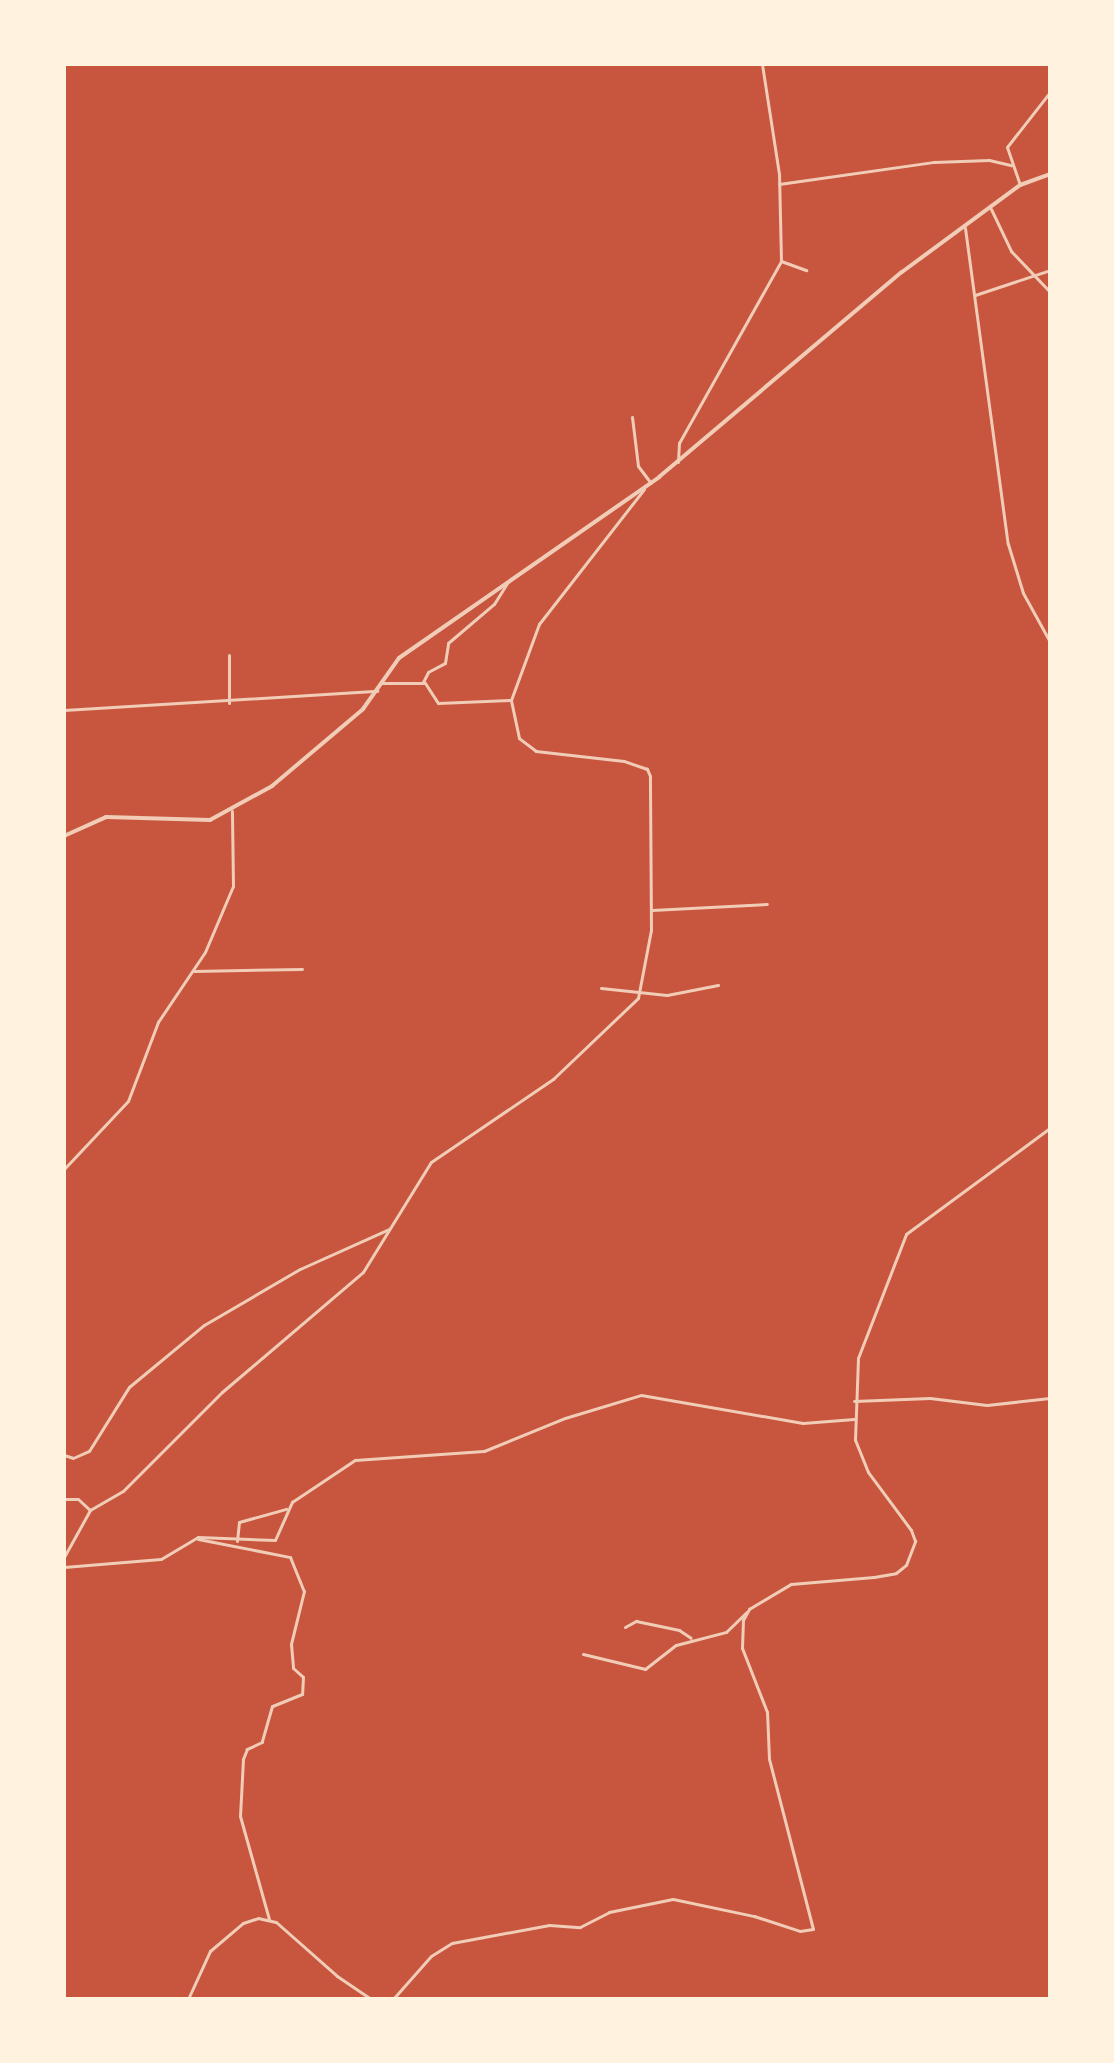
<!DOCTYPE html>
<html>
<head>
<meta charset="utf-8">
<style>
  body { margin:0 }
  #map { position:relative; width:1114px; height:2063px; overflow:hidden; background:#c8553d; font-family:Figtree,sans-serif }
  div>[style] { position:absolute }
  .minor>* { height:3px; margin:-1.5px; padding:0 1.5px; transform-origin:1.5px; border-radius:1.5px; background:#f1ccb7 }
  .tertiary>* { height:4px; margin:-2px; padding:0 2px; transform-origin:2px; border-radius:2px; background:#f1ccb7 }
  span { translate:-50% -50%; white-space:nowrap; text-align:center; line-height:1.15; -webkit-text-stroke:6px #fff3e0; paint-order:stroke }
  .frame { position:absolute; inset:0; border:66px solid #fff3e0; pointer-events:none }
</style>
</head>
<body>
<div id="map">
  <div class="minor">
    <i style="left:779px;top:184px;width:157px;rotate:-8.1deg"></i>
    <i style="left:934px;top:162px;width:55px;rotate:-2.1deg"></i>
    <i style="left:989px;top:160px;width:23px;rotate:13deg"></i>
    <i style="left:1020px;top:185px;width:40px;rotate:-108.9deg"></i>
    <i style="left:1007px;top:147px;width:70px;rotate:-52deg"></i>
    <i style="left:991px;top:209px;width:47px;rotate:64.5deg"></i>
    <i style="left:1011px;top:251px;width:57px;rotate:46.4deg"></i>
    <i style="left:965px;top:228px;width:319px;rotate:82.3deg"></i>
    <i style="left:1008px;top:544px;width:51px;rotate:73deg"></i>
    <i style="left:1023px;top:593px;width:56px;rotate:61.1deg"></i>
    <i style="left:781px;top:261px;width:27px;rotate:20deg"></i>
    <i style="left:975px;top:295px;width:79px;rotate:-18.4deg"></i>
    <i style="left:632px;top:417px;width:49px;rotate:83deg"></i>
    <i style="left:638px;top:466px;width:21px;rotate:53deg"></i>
    <i style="left:678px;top:462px;width:19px;rotate:-87deg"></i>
    <i style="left:679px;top:443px;width:209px;rotate:-60.7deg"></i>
    <i style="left:781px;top:261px;width:87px;rotate:-91.3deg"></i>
    <i style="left:779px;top:174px;width:111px;rotate:-98.8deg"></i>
    <i style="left:229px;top:655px;width:48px;rotate:90deg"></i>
    <i style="left:423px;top:682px;width:11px;rotate:-63deg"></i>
    <i style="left:428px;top:672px;width:19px;rotate:-28deg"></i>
    <i style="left:445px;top:663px;width:20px;rotate:-81deg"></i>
    <i style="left:448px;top:643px;width:60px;rotate:-40.3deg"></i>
    <i style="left:494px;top:604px;width:25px;rotate:-58deg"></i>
    <i style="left:381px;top:683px;width:44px"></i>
    <i style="left:425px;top:683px;width:24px;rotate:57deg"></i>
    <i style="left:438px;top:703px;width:73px;rotate:-2.4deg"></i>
    <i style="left:64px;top:710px;width:314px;rotate:-3.5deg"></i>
    <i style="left:652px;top:910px;width:115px;rotate:-3deg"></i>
    <i style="left:194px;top:971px;width:108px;rotate:-1.1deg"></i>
    <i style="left:601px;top:988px;width:66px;rotate:6.1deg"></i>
    <i style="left:667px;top:995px;width:52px;rotate:-11.1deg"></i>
    <i style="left:64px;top:1169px;width:93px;rotate:-46.7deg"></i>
    <i style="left:128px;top:1101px;width:85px;rotate:-69.2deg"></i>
    <i style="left:158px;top:1022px;width:84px;rotate:-56.1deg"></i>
    <i style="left:205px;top:952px;width:72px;rotate:-67deg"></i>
    <i style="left:233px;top:886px;width:75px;rotate:-90.8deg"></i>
    <i style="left:854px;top:1401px;width:76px;rotate:-2.3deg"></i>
    <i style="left:930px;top:1398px;width:57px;rotate:7deg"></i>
    <i style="left:987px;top:1405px;width:63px;rotate:-6.3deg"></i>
    <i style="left:64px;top:1455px;width:9px;rotate:18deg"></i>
    <i style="left:73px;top:1458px;width:17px;rotate:-24deg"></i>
    <i style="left:89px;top:1451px;width:75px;rotate:-58deg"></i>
    <i style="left:129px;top:1387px;width:97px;rotate:-39.6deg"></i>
    <i style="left:204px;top:1325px;width:111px;rotate:-30.3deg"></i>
    <i style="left:300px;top:1269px;width:98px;rotate:-24.2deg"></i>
    <i style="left:64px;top:1499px;width:14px"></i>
    <i style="left:78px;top:1499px;width:16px;rotate:43deg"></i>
    <i style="left:198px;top:1539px;width:94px;rotate:11.1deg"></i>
    <i style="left:290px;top:1557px;width:37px;rotate:68deg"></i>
    <i style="left:304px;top:1591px;width:55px;rotate:103.8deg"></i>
    <i style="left:291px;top:1644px;width:24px;rotate:85deg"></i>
    <i style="left:293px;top:1668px;width:13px;rotate:42deg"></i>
    <i style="left:303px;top:1677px;width:17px;rotate:93deg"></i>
    <i style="left:302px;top:1694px;width:32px;rotate:158deg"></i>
    <i style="left:272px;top:1706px;width:37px;rotate:106deg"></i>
    <i style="left:262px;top:1742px;width:17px;rotate:155deg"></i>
    <i style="left:247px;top:1749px;width:11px;rotate:112deg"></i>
    <i style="left:243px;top:1759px;width:57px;rotate:93deg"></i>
    <i style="left:240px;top:1816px;width:107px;rotate:74.3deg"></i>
    <i style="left:237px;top:1541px;width:19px;rotate:-84deg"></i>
    <i style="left:239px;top:1522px;width:49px;rotate:-15.5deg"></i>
    <i style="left:64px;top:1557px;width:54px;rotate:-61deg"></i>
    <i style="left:90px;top:1510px;width:38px;rotate:-30deg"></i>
    <i style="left:123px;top:1491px;width:140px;rotate:-45deg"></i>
    <i style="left:222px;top:1392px;width:185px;rotate:-40.4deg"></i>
    <i style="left:363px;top:1272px;width:129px;rotate:-58.3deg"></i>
    <i style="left:431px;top:1162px;width:148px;rotate:-34.2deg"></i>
    <i style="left:553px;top:1079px;width:117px;rotate:-43.6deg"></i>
    <i style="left:638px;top:998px;width:69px;rotate:-79.2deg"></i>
    <i style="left:651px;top:930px;width:154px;rotate:-90.4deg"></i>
    <i style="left:650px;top:776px;width:8px;rotate:-113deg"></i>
    <i style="left:647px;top:769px;width:24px;rotate:-161deg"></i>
    <i style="left:624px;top:761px;width:89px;rotate:-173.5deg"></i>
    <i style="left:536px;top:751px;width:21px;rotate:-143deg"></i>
    <i style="left:519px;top:738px;width:39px;rotate:-102deg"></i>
    <i style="left:511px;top:700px;width:81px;rotate:-69.8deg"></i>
    <i style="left:539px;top:624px;width:171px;rotate:-52.1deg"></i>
    <i style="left:64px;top:1567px;width:97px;rotate:-4.7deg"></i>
    <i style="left:161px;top:1559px;width:43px;rotate:-30.7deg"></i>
    <i style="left:198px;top:1537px;width:77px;rotate:2.2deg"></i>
    <i style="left:275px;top:1540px;width:42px;rotate:-65.9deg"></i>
    <i style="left:292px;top:1502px;width:76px;rotate:-33.7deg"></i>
    <i style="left:355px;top:1460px;width:129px;rotate:-4deg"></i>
    <i style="left:484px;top:1451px;width:87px;rotate:-22.2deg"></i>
    <i style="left:565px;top:1418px;width:79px;rotate:-16.8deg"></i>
    <i style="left:641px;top:1395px;width:164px;rotate:9.8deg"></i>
    <i style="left:803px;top:1423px;width:51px;rotate:-4.5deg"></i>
    <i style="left:625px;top:1627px;width:13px;rotate:-29deg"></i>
    <i style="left:636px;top:1621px;width:44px;rotate:11.8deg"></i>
    <i style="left:679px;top:1630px;width:14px;rotate:34deg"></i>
    <i style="left:583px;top:1654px;width:64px;rotate:13.6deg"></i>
    <i style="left:645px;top:1669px;width:39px;rotate:-38deg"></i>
    <i style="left:676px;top:1645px;width:52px;rotate:-14.6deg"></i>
    <i style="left:726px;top:1632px;width:29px;rotate:-44deg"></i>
    <i style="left:188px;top:1999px;width:53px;rotate:-65.4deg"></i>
    <i style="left:210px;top:1951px;width:43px;rotate:-40.3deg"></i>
    <i style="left:243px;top:1923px;width:16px;rotate:-18deg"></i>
    <i style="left:258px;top:1918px;width:18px;rotate:13deg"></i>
    <i style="left:276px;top:1922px;width:81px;rotate:41.5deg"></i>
    <i style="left:337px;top:1976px;width:41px;rotate:34.1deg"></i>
    <i style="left:393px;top:1999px;width:57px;rotate:-48.5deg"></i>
    <i style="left:431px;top:1956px;width:25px;rotate:-32deg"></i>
    <i style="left:452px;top:1943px;width:99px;rotate:-10.5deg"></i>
    <i style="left:549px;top:1925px;width:31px;rotate:4deg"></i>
    <i style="left:580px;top:1927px;width:33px;rotate:-27deg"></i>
    <i style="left:609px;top:1912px;width:65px;rotate:-11.5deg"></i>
    <i style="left:673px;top:1899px;width:83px;rotate:11.9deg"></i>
    <i style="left:754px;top:1916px;width:48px;rotate:18.1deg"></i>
    <i style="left:800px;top:1931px;width:13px;rotate:-9deg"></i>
    <i style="left:813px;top:1929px;width:176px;rotate:-104.5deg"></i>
    <i style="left:769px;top:1759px;width:47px;rotate:-92.4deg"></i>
    <i style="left:767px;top:1712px;width:69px;rotate:-111.3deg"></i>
    <i style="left:742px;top:1648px;width:28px;rotate:-88deg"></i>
    <i style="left:743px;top:1620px;width:13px;rotate:-61deg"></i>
    <i style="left:749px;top:1609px;width:49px;rotate:-30.8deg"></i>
    <i style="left:791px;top:1584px;width:83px;rotate:-4.8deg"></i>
    <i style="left:874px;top:1577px;width:22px;rotate:-10deg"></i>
    <i style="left:896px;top:1573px;width:13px;rotate:-39deg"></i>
    <i style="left:906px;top:1565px;width:26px;rotate:-69deg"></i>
    <i style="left:915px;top:1541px;width:12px;rotate:-110deg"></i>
    <i style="left:911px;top:1530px;width:72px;rotate:-126.6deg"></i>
    <i style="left:868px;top:1472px;width:35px;rotate:-112deg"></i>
    <i style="left:855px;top:1440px;width:82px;rotate:-87.9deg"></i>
    <i style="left:858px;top:1358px;width:133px;rotate:-68.8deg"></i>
    <i style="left:906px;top:1234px;width:179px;rotate:-36.4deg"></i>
  </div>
  <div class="tertiary">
    <i style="left:64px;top:836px;width:46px;rotate:-24.3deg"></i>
    <i style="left:106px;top:817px;width:104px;rotate:1.7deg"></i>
    <i style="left:210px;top:820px;width:71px;rotate:-28.7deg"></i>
    <i style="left:272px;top:786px;width:119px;rotate:-40.2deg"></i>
    <i style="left:363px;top:709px;width:62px;rotate:-54.8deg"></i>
    <i style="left:399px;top:658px;width:317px;rotate:-34.8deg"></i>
    <i style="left:659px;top:477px;width:318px;rotate:-40.2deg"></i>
    <i style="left:902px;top:272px;width:147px;rotate:-36.4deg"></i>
    <i style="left:1020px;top:185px;width:32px;rotate:-20deg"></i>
  </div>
  <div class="frame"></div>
</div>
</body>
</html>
